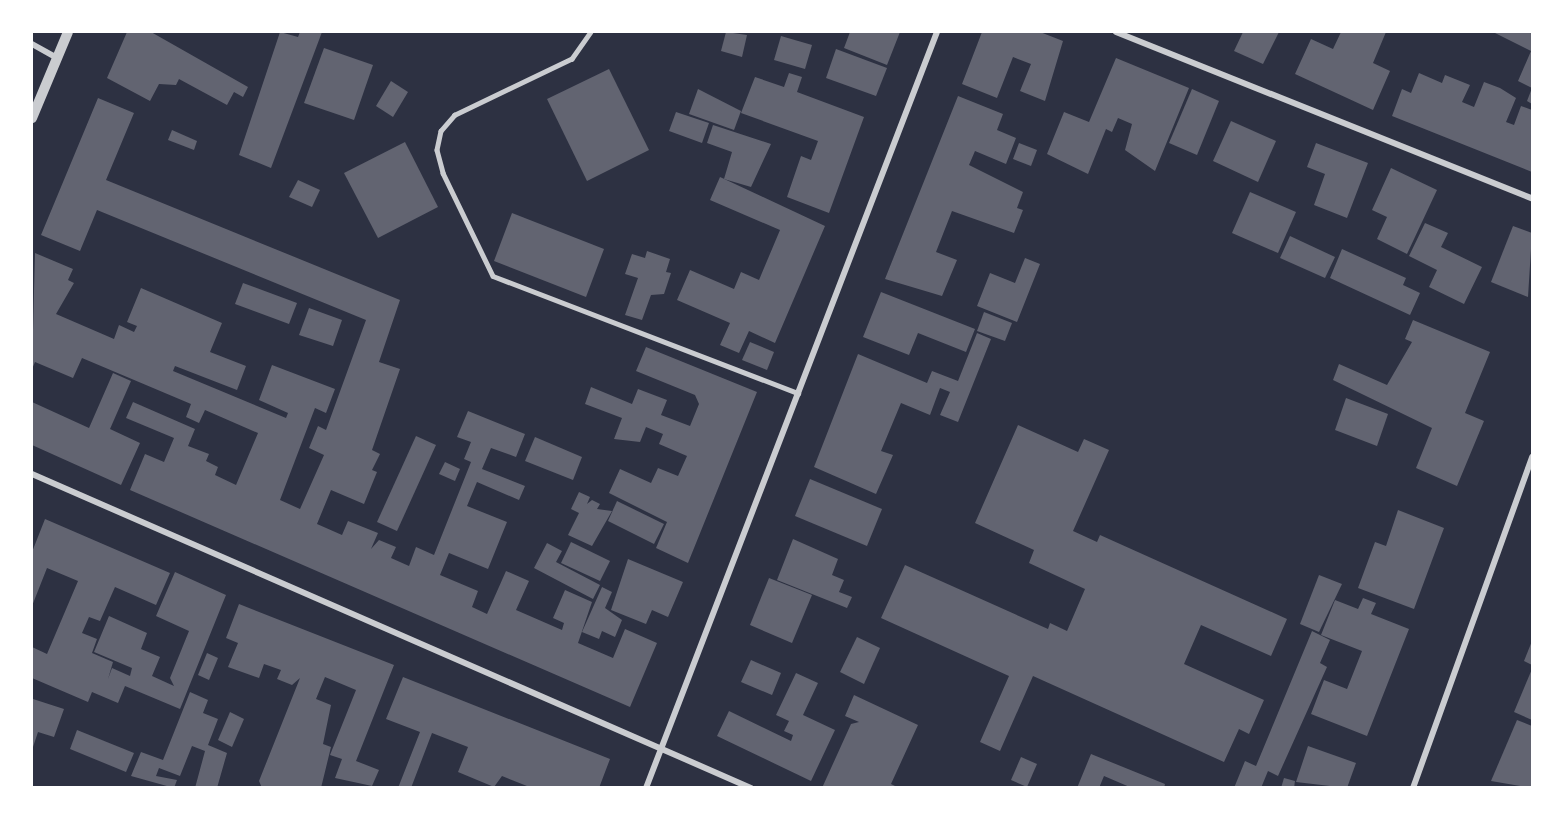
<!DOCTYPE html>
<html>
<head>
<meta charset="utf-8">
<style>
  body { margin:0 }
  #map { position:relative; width:1564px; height:819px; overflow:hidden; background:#2d3142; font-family:"PT Sans Narrow",sans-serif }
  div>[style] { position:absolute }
  .building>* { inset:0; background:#626471 }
  .service>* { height:4.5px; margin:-2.25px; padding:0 2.25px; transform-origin:2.25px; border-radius:2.25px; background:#caccd0 }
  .minor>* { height:6px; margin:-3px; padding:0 3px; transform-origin:3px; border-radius:3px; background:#caccd0 }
  .tertiary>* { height:10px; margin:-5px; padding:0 5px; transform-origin:5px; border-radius:5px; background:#caccd0 }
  span { translate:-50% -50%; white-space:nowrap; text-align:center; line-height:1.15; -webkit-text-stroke:5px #fff; paint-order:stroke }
  .frame { position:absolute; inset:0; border:33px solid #fff; pointer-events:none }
</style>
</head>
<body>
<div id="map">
  <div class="building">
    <i style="clip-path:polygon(127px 32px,151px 32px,248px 87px,243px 97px,234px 92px,227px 105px,179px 79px,176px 85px,159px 84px,150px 101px,107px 78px)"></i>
    <i style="clip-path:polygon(280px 32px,298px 37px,300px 32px,322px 32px,271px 168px,239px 155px)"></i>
    <i style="clip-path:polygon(726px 32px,747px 35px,742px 57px,721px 51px)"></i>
    <i style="clip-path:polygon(850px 32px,900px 32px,887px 65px,844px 48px)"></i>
    <i style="clip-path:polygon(982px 32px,1040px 32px,1063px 41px,1045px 101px,1020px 91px,1031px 64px,1013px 57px,997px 98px,962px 84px)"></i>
    <i style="clip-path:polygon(1243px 32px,1279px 32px,1263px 64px,1234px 51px)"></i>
    <i style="clip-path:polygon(1341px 32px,1386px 32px,1373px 63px,1390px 71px,1373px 110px,1295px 74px,1311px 39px,1333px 49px)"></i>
    <i style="clip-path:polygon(1493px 32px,1532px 32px,1532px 104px,1527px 101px,1532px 88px,1518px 81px,1531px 51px)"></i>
    <i style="clip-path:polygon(781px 36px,812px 45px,805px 69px,774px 60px)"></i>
    <i style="clip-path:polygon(324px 48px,373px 65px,354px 120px,304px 103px)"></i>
    <i style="clip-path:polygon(836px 49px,887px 68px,876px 96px,826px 78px)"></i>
    <i style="clip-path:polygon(1116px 58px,1189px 88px,1155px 171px,1125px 150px,1132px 124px,1118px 118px,1112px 132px,1106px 129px,1088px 174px,1047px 154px,1064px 112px,1089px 122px)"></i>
    <i style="clip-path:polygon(609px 69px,649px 150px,587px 181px,547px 99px)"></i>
    <i style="clip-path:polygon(789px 73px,802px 77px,797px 92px,864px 117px,829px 213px,787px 197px,801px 156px,811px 160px,818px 141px,741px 113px,755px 77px,784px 87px)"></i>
    <i style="clip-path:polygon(1419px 73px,1442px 83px,1445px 75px,1470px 85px,1462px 102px,1474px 107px,1484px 82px,1500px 88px,1516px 98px,1506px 122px,1514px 125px,1521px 106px,1532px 110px,1532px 172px,1392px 116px,1402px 89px,1411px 93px)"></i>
    <i style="clip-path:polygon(391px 81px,408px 92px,393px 117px,376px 106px)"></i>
    <i style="clip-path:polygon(698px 89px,741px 111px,734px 130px,689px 114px)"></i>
    <i style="clip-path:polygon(1192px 89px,1219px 101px,1197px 155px,1169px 143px)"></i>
    <i style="clip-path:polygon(958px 96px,1003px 114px,997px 130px,1016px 138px,1006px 164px,975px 151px,969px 165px,1023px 192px,1017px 208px,1023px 210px,1014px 233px,952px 211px,936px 252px,957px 260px,942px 296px,885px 279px)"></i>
    <i style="clip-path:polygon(98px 98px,134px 113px,106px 180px,400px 300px,379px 362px,400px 369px,372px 450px,380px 454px,372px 470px,377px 472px,364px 504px,331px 490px,317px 524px,342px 535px,348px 521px,378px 533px,371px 549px,379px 540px,396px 547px,391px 558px,409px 566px,416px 547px,434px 555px,471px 462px,464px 459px,471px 442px,457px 437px,468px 411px,525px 434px,516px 457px,491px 448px,482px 469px,525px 486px,519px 500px,477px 482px,467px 506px,507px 522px,488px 569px,449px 553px,440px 575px,478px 591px,472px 607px,487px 614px,506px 571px,529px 581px,516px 610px,562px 630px,564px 623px,553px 618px,565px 590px,592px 602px,578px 643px,613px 658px,625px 629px,657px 643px,630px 707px,130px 490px,145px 454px,164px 462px,174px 438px,126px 418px,133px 402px,195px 429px,188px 446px,209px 454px,206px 461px,218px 467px,215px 475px,236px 485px,258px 433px,205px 410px,199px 423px,186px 417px,191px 404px,82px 358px,73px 378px,35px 362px,32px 369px,35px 253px,73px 269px,68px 280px,74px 283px,56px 314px,114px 339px,119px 325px,134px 332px,137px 326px,127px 322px,141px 288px,222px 323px,210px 352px,246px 366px,237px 390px,175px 366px,173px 371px,286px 418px,288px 413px,259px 400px,272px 365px,335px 389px,326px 413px,315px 408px,280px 500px,300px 509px,324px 455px,309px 448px,318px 426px,326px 430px,366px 320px,97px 210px,80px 251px,41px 235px)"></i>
    <i style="clip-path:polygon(676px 112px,709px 123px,702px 143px,669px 131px)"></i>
    <i style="clip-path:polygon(1231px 121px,1276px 141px,1258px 182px,1213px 161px)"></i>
    <i style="clip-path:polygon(713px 125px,771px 144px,751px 187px,724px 179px,732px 152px,707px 143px)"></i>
    <i style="clip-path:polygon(172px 130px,197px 141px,194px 150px,168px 140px)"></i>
    <i style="clip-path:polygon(405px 142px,438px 207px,378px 238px,344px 173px)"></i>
    <i style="clip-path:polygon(1019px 143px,1037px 150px,1031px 166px,1013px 159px)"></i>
    <i style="clip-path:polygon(1316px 143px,1368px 163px,1347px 218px,1314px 205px,1325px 174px,1307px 167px)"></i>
    <i style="clip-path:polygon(1391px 168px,1437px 190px,1407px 254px,1377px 239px,1387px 217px,1372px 210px)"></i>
    <i style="clip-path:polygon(720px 177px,825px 226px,775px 343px,749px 331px,739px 353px,720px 345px,730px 323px,677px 300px,690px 270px,734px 289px,741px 272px,759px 280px,780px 230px,710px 200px)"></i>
    <i style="clip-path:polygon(298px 180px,320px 190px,312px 207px,289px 197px)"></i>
    <i style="clip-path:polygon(1250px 192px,1296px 212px,1278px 253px,1232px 233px)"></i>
    <i style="clip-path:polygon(512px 213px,604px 249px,586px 297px,494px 261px)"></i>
    <i style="clip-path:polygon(1425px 223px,1448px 233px,1441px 247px,1482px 267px,1464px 304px,1429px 287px,1437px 270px,1409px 256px)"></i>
    <i style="clip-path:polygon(1513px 226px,1532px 233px,1528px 297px,1491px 282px)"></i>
    <i style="clip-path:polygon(1290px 236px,1335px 257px,1325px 278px,1280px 258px)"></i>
    <i style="clip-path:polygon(1342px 249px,1406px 278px,1403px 285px,1420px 293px,1410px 315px,1330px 278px)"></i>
    <i style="clip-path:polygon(647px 251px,670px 259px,666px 272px,671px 273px,664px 294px,651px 295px,642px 320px,625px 315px,638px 278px,625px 274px,632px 254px,645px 258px)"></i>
    <i style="clip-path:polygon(1025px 258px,1040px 264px,1017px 322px,977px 306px,990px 273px,1015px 283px)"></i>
    <i style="clip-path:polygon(243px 283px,297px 303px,289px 324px,235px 304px)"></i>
    <i style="clip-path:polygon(881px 292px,975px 329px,966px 352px,918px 333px,909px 355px,863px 337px)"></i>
    <i style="clip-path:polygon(309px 308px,342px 320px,333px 346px,299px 335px)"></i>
    <i style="clip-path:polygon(984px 312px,1012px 323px,1005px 341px,977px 331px)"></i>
    <i style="clip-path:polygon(1413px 320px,1490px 352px,1465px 413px,1484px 421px,1457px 486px,1416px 468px,1432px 428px,1333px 380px,1339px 364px,1387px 385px,1412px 342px,1405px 339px)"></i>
    <i style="clip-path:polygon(977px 333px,991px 339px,958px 422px,940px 415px,950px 392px,940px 388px,930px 415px,901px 403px,881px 451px,893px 455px,876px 494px,814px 467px,858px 354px,927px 383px,932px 371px,958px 381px)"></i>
    <i style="clip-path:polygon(750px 342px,774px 352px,767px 370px,742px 360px)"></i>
    <i style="clip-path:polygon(646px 347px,757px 392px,688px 563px,656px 548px,667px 522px,609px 493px,620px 469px,651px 483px,658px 468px,678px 476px,687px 456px,659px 444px,663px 434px,646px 427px,640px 442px,614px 439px,622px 418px,585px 404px,591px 387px,632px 404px,638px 389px,667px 400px,661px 415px,690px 426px,699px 404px,695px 395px,636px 371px)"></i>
    <i style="clip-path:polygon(113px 373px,131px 381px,110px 429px,140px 443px,121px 485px,32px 445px,32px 402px,89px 428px)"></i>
    <i style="clip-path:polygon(1346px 398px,1388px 414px,1377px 446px,1335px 430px)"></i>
    <i style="clip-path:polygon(1018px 425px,1078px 452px,1084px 439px,1109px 450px,1073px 531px,1097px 542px,1100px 535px,1287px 619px,1271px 656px,1201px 625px,1184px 664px,1264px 700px,1249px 734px,1239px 729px,1224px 762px,1033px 676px,1000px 751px,980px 742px,1009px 676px,881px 618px,905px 565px,1048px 629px,1050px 623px,1067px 631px,1085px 589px,1029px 563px,1034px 550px,975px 523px)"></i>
    <i style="clip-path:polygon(416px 436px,436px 445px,397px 531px,377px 522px)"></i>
    <i style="clip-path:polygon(535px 437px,582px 457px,573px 480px,525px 461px)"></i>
    <i style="clip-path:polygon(445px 462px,460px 469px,455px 481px,439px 474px)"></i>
    <i style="clip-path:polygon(810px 479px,882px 509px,867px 546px,795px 516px)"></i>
    <i style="clip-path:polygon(579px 492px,590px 497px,587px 504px,592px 500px,600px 504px,597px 509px,612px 511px,592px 546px,568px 535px,579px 513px,571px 509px)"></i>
    <i style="clip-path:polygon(617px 501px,664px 524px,654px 544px,608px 521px)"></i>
    <i style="clip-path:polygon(1398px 510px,1444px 528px,1414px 609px,1358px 588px,1375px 542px,1386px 546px)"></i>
    <i style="clip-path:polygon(45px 519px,170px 573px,156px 605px,115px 587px,100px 621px,89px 617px,82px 633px,97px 639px,92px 653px,113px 662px,108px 679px,112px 668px,130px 676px,132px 668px,94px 652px,109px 616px,147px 633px,141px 649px,160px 657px,152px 676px,174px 686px,170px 678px,189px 631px,156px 616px,175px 572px,226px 595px,180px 709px,125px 686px,118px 703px,92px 692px,88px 702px,32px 678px,32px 647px,47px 654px,78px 581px,47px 568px,32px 606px,32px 552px)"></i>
    <i style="clip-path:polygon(793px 539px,838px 559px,832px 575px,844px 580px,839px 592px,852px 597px,847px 608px,777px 580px)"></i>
    <i style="clip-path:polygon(571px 542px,610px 561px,600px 581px,561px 563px)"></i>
    <i style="clip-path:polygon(547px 543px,562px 551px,556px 562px,600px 585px,593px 599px,534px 568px)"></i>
    <i style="clip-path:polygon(628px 559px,683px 582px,668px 617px,652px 610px,646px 624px,611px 610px)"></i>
    <i style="clip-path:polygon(1319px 575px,1342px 584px,1319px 632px,1300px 624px)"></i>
    <i style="clip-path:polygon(769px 578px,812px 595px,792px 643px,750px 625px)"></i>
    <i style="clip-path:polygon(602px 587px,612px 592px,605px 608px,622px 620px,615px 637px,602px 631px,599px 639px,582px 632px)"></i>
    <i style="clip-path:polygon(1363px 598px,1376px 603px,1371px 614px,1409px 629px,1367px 736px,1311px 714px,1324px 680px,1347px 689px,1362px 651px,1321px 635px,1335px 600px,1358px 609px)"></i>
    <i style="clip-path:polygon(239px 604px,394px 665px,356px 761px,379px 770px,372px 786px,335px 778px,342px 759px,330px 755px,356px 690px,325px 677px,316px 699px,331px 705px,323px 744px,331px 747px,321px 788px,262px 788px,259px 781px,300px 678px,292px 685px,277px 679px,281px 670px,264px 664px,259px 678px,228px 667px,238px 643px,226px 638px)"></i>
    <i style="clip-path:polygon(1312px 631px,1330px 640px,1320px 663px,1327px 667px,1278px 776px,1268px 771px,1261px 788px,1234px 788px,1245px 761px,1256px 766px)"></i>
    <i style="clip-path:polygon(857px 637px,880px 648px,864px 684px,840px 672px)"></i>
    <i style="clip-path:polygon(1532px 641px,1532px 665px,1524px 661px)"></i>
    <i style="clip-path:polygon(207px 653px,218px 658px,209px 680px,198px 675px)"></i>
    <i style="clip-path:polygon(751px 660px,781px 673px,772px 695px,741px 682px)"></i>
    <i style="clip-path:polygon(1532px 669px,1532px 720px,1514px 712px)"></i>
    <i style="clip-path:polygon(796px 673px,818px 683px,803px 715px,835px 730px,811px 781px,717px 736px,729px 711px,791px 741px,793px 735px,784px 731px,789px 721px,776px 715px)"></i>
    <i style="clip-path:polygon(403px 677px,610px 759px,599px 788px,532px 788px,502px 776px,494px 787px,458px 772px,468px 747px,432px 733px,411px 788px,398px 788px,420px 732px,386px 719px)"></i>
    <i style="clip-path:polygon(190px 692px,208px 700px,203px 713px,218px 719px,208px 745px,227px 753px,217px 788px,195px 788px,205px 751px,192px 746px,180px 776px,159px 768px,156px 776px,177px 780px,174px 788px,131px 776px,141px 752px,163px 760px)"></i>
    <i style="clip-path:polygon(854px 695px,918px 725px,891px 784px,899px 788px,822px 788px,851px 724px,859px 722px,845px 716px)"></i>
    <i style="clip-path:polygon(33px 699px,64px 709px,54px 737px,38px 732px,32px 750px)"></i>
    <i style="clip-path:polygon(230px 712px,244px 719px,232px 747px,218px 740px)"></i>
    <i style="clip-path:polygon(1517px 720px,1532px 726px,1532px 788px,1491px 781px)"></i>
    <i style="clip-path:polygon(77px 730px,134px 753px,126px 772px,70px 749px)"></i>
    <i style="clip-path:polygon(1308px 746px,1356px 763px,1347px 788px,1296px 782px)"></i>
    <i style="clip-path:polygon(1091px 754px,1165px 784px,1164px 788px,1132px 788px,1104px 776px,1099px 788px,1077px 788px)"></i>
    <i style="clip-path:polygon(1021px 757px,1037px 764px,1027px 787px,1011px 780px)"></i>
    <i style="clip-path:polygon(1284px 778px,1295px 781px,1294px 788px,1281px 788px)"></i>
  </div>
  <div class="service">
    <i style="left:591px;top:32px;width:33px;rotate:125deg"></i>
    <i style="left:572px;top:59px;width:130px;rotate:154.4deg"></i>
    <i style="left:455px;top:115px;width:21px;rotate:131deg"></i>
    <i style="left:441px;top:131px;width:19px;rotate:102deg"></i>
    <i style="left:437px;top:150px;width:24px;rotate:75deg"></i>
    <i style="left:443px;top:173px;width:114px;rotate:64.1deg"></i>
    <i style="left:493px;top:276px;width:327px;rotate:21deg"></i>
  </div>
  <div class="minor">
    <i style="left:1116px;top:32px;width:448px;rotate:21.8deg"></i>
    <i style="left:32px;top:44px;width:29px;rotate:29deg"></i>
    <i style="left:32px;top:474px;width:785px;rotate:23.59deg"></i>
    <i style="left:646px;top:788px;width:810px;rotate:-68.95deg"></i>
    <i style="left:1413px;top:788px;width:352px;rotate:-70.2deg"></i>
  </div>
  <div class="tertiary">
    <i style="left:32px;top:118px;width:93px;rotate:-67.3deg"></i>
  </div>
  <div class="frame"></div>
</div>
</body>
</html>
